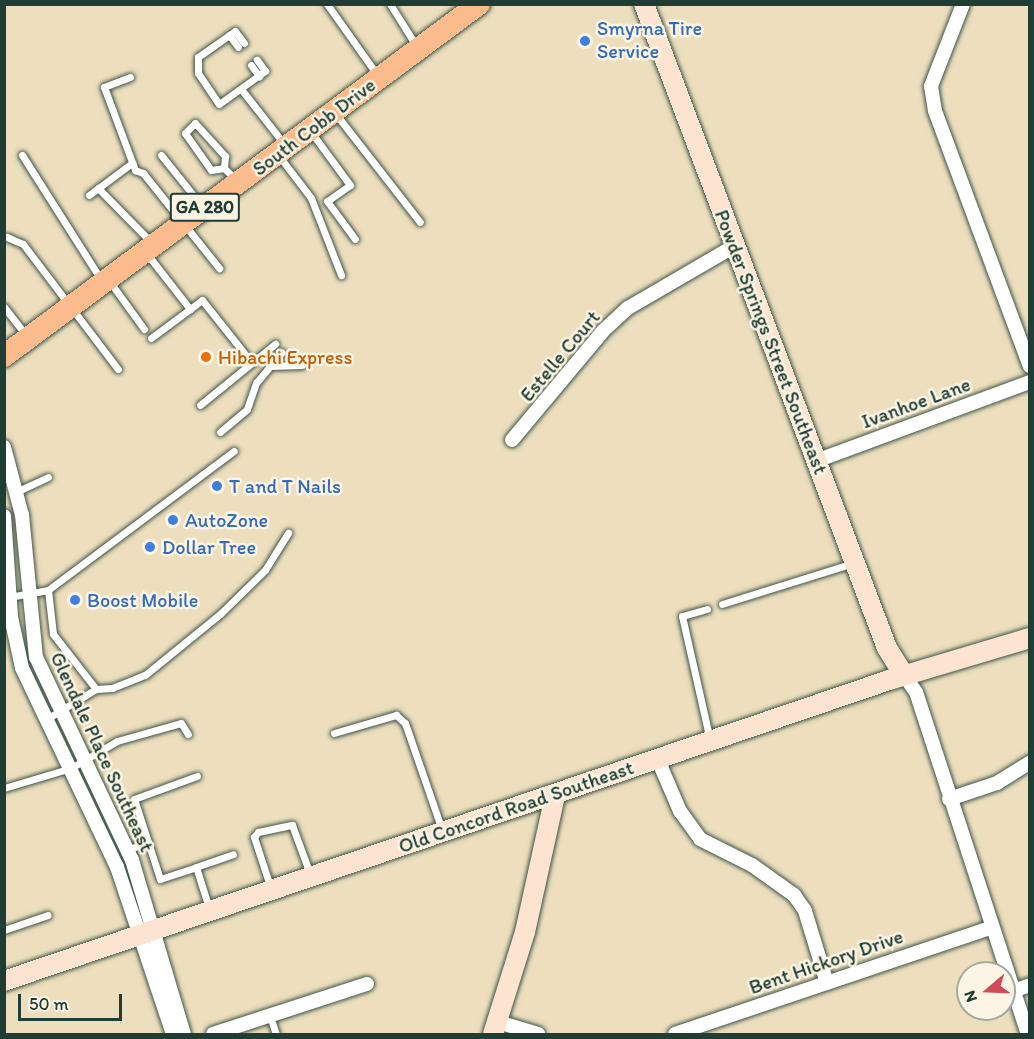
<!DOCTYPE html>
<html>
<head>
<meta charset="utf-8">
<style>
  body { margin:0 }
  #map { position:relative; width:1034px; height:1039px; overflow:hidden; background:#eddfbd; font-family:Itim,sans-serif }
  div>[style] { position:absolute }
  .roads { filter:drop-shadow(0 0 2px #3e5549) drop-shadow(0 0 2px #3e5549) }
  .lane>* { height:7px; margin:-3.5px; padding:0 3.5px; transform-origin:3.5px; border-radius:3.5px; background:#fff }
  .street>* { height:14px; margin:-7px; padding:0 7px; transform-origin:7px; border-radius:7px; background:#fff }
  .secondary>* { height:20px; margin:-10px; padding:0 10px; transform-origin:10px; border-radius:10px; background:#fde4d1 }
  .primary>* { height:22px; margin:-11px; padding:0 11px; transform-origin:11px; border-radius:11px; background:#fbbb8c }
  .dots>* { width:16px; height:16px; translate:-50% -50%; box-sizing:border-box; border:3px solid #fcf5e5; border-radius:50% }
  span { translate:-50% -50%; white-space:nowrap; text-align:center; line-height:1.15; -webkit-text-stroke:5px #fcf5e5; paint-order:stroke }
  .shield-label span { padding:2px 4px; background:#fcf5e5; border:2px solid; border-radius:4px; -webkit-text-stroke-width:0 }
  .shield-label { font-size:18px; color:#1f3d34; font-weight:700 }
  .shop-label { font-size:20px; color:#366cbe }
  .left { translate:0 -50%; text-align:left }
  .street-label { font-size:20px; color:#1f3d34 }
  .food-label { font-size:20px; color:#c56008 }
  .frame { position:absolute; inset:0; border:6px solid #1f3d34; pointer-events:none }
  .north { position:absolute; left:956px; top:961px; width:60px; height:60px; box-sizing:border-box; background:#fcf5e5; border:2px solid #a4ab9e; border-radius:50%; rotate:251deg; font-size:16px; font-weight:700; line-height:24px; text-align:center; color:#1f3d34 }
  .north::after { content:''; display:block; margin:auto; width:21px; height:27px; background:#d1495b; clip-path:polygon(50% 0,100% 100%,50% 72%,0 100%) }
  .scale { position:absolute; left:18px; top:994px; width:104px; height:27px; box-sizing:border-box; border:3px solid #1f3d34; border-top:0; padding-left:8px; font-size:18px; line-height:21px; white-space:nowrap; color:#1f3d34; -webkit-text-stroke:4px #fcf5e5; paint-order:stroke }
</style>
</head>
<body>
<div id="map">
  <div class="roads">
    <div class="lane">
      <div style="left:327px;top:4px;width:88px;rotate:54.7deg"></div>
      <div style="left:390px;top:4px;width:51px;rotate:57.9deg"></div>
      <div style="left:229px;top:35px;width:15px;rotate:53deg"></div>
      <div style="left:244px;top:43px;width:15px;rotate:-127deg"></div>
      <div style="left:235px;top:31px;width:45px;rotate:144.9deg"></div>
      <div style="left:198px;top:57px;width:16px;rotate:90deg"></div>
      <div style="left:198px;top:73px;width:37px;rotate:56deg"></div>
      <div style="left:219px;top:104px;width:57px;rotate:-35.7deg"></div>
      <div style="left:265px;top:71px;width:14px;rotate:-126deg"></div>
      <div style="left:251px;top:65px;width:14px;rotate:54deg"></div>
      <div style="left:130px;top:77px;width:28px;rotate:159deg"></div>
      <div style="left:104px;top:87px;width:89px;rotate:69.5deg"></div>
      <div style="left:135px;top:170px;width:9px;rotate:21deg"></div>
      <div style="left:143px;top:173px;width:122px;rotate:51.3deg"></div>
      <div style="left:241px;top:89px;width:71px;rotate:51.8deg"></div>
      <div style="left:335px;top:113px;width:138px;rotate:52.1deg"></div>
      <div style="left:311px;top:132px;width:66px;rotate:53.7deg"></div>
      <div style="left:350px;top:185px;width:28px;rotate:145deg"></div>
      <div style="left:327px;top:201px;width:47px;rotate:53.6deg"></div>
      <div style="left:22px;top:155px;width:149px;rotate:57.6deg"></div>
      <div style="left:161px;top:155px;width:65px;rotate:51.2deg"></div>
      <div style="left:279px;top:156px;width:53px;rotate:52.7deg"></div>
      <div style="left:311px;top:198px;width:83px;rotate:68.7deg"></div>
      <div style="left:224px;top:168px;width:13px;rotate:171deg"></div>
      <div style="left:211px;top:170px;width:45px;rotate:-125.1deg"></div>
      <div style="left:185px;top:133px;width:14px;rotate:-45deg"></div>
      <div style="left:195px;top:123px;width:45px;rotate:47.7deg"></div>
      <div style="left:225px;top:156px;width:12px;rotate:95deg"></div>
      <div style="left:224px;top:168px;width:16px;rotate:45deg"></div>
      <div style="left:98px;top:188px;width:76px;rotate:45.5deg"></div>
      <div style="left:89px;top:195px;width:54px;rotate:-36.7deg"></div>
      <div style="left:7px;top:237px;width:17px;rotate:24deg"></div>
      <div style="left:23px;top:244px;width:157px;rotate:52.8deg"></div>
      <div style="left:147px;top:254px;width:70px;rotate:52deg"></div>
      <div style="left:190px;top:309px;width:15px;rotate:-37deg"></div>
      <div style="left:202px;top:300px;width:80px;rotate:51.6deg"></div>
      <div style="left:110px;top:282px;width:58px;rotate:54.1deg"></div>
      <div style="left:4px;top:307px;width:37px;rotate:52deg"></div>
      <div style="left:151px;top:338px;width:49px;rotate:-36.6deg"></div>
      <div style="left:270px;top:366px;width:32px;rotate:-2deg"></div>
      <div style="left:200px;top:405px;width:97px;rotate:-39.1deg"></div>
      <div style="left:220px;top:432px;width:35px;rotate:-40deg"></div>
      <div style="left:247px;top:409px;width:28px;rotate:-71deg"></div>
      <div style="left:256px;top:383px;width:40px;rotate:-50deg"></div>
      <div style="left:18px;top:491px;width:33px;rotate:-25deg"></div>
      <div style="left:48px;top:590px;width:44px;rotate:83.5deg"></div>
      <div style="left:53px;top:634px;width:70px;rotate:52deg"></div>
      <div style="left:96px;top:689px;width:16px;rotate:-4deg"></div>
      <div style="left:112px;top:688px;width:35px;rotate:-22deg"></div>
      <div style="left:145px;top:675px;width:97px;rotate:-39.1deg"></div>
      <div style="left:220px;top:614px;width:63px;rotate:-44.4deg"></div>
      <div style="left:265px;top:570px;width:44px;rotate:-58.1deg"></div>
      <div style="left:9px;top:597px;width:40px;rotate:-10deg"></div>
      <div style="left:48px;top:590px;width:232px;rotate:-36.8deg"></div>
      <div style="left:722px;top:604px;width:138px;rotate:-17.3deg"></div>
      <div style="left:707px;top:609px;width:26px;rotate:164deg"></div>
      <div style="left:682px;top:616px;width:127px;rotate:77.3deg"></div>
      <div style="left:45px;top:720px;width:60px;rotate:-31.3deg"></div>
      <div style="left:334px;top:733px;width:65px;rotate:-16.2deg"></div>
      <div style="left:396px;top:715px;width:12px;rotate:42deg"></div>
      <div style="left:405px;top:723px;width:113px;rotate:70.9deg"></div>
      <div style="left:4px;top:788px;width:70px;rotate:-16.6deg"></div>
      <div style="left:71px;top:768px;width:53px;rotate:-30.4deg"></div>
      <div style="left:117px;top:741px;width:66px;rotate:-15.7deg"></div>
      <div style="left:181px;top:723px;width:13px;rotate:58deg"></div>
      <div style="left:148px;top:842px;width:45px;rotate:-108deg"></div>
      <div style="left:134px;top:799px;width:67px;rotate:-20.1deg"></div>
      <div style="left:127px;top:850px;width:22px;rotate:-21deg"></div>
      <div style="left:148px;top:842px;width:39px;rotate:72deg"></div>
      <div style="left:160px;top:879px;width:38px;rotate:-18deg"></div>
      <div style="left:196px;top:867px;width:43px;rotate:72.4deg"></div>
      <div style="left:196px;top:867px;width:39px;rotate:-19deg"></div>
      <div style="left:271px;top:889px;width:55px;rotate:-108.1deg"></div>
      <div style="left:254px;top:837px;width:6px;rotate:-51deg"></div>
      <div style="left:258px;top:832px;width:35px;rotate:-12deg"></div>
      <div style="left:292px;top:825px;width:52px;rotate:69.8deg"></div>
      <div style="left:4px;top:930px;width:46px;rotate:-18.8deg"></div>
      <div style="left:270px;top:1016px;width:19px;rotate:72deg"></div>
    </div>
    <div class="street">
      <div style="left:963px;top:4px;width:88px;rotate:111.3deg"></div>
      <div style="left:931px;top:86px;width:25px;rotate:81deg"></div>
      <div style="left:935px;top:111px;width:272px;rotate:69.6deg"></div>
      <div style="left:512px;top:440px;width:142px;rotate:-50.1deg"></div>
      <div style="left:603px;top:331px;width:34px;rotate:-43deg"></div>
      <div style="left:628px;top:308px;width:113px;rotate:-30.2deg"></div>
      <div style="left:726px;top:251px;width:10px"></div>
      <div style="left:4px;top:447px;width:70px;rotate:75.2deg"></div>
      <div style="left:22px;top:515px;width:143px;rotate:84.4deg"></div>
      <div style="left:36px;top:657px;width:225px;rotate:64.7deg"></div>
      <div style="left:132px;top:860px;width:182px;rotate:73.4deg"></div>
      <div style="left:816px;top:461px;width:228px;rotate:-20.3deg"></div>
      <div style="left:4px;top:516px;width:101px;rotate:86deg"></div>
      <div style="left:11px;top:617px;width:52px;rotate:77.8deg"></div>
      <div style="left:22px;top:668px;width:221px;rotate:64.5deg"></div>
      <div style="left:117px;top:867px;width:176px;rotate:71.5deg"></div>
      <div style="left:904px;top:675px;width:21px;rotate:55deg"></div>
      <div style="left:916px;top:692px;width:360px;rotate:71.9deg"></div>
      <div style="left:658px;top:760px;width:56px;rotate:66.7deg"></div>
      <div style="left:680px;top:811px;width:34px;rotate:54deg"></div>
      <div style="left:700px;top:839px;width:58px;rotate:26.6deg"></div>
      <div style="left:752px;top:865px;width:52px;rotate:35.5deg"></div>
      <div style="left:794px;top:895px;width:19px;rotate:55deg"></div>
      <div style="left:805px;top:911px;width:75px;rotate:73deg"></div>
      <div style="left:949px;top:799px;width:51px;rotate:-18.4deg"></div>
      <div style="left:997px;top:783px;width:39px;rotate:-32deg"></div>
      <div style="left:1013px;top:991px;width:18px;rotate:-19deg"></div>
      <div style="left:498px;top:1022px;width:42px;rotate:16.7deg"></div>
      <div style="left:213px;top:1034px;width:162px;rotate:-18deg"></div>
      <div style="left:675px;top:1034px;width:332px;rotate:-18.6deg"></div>
    </div>
    <div class="secondary">
      <div style="left:644px;top:4px;width:688px;rotate:69.33deg"></div>
      <div style="left:887px;top:648px;width:32px;rotate:58deg"></div>
      <div style="left:4px;top:981px;width:935px;rotate:-18.78deg"></div>
      <div style="left:889px;top:680px;width:147px;rotate:-16.6deg"></div>
      <div style="left:493px;top:1034px;width:107px;rotate:-72.6deg"></div>
      <div style="left:525px;top:932px;width:140px;rotate:-77.6deg"></div>
    </div>
    <div class="primary">
      <div style="left:4px;top:356px;width:591px;rotate:-36.54deg"></div>
    </div>
  </div>
  <div class="dots">
    <div style="left:585px;top:41px;background:#3f7fe0"></div>
    <div style="left:206px;top:357px;background:#e8710a"></div>
    <div style="left:217px;top:486px;background:#3f7fe0"></div>
    <div style="left:173px;top:520px;background:#3f7fe0"></div>
    <div style="left:150px;top:547px;background:#3f7fe0"></div>
    <div style="left:75px;top:600px;background:#3f7fe0"></div>
  </div>
  <div class="shield-label">
    <span style="left:205px;top:207px">GA 280</span>
  </div>
  <div class="shop-label">
    <span class="left" style="left:597px;top:40px">Smyrna Tire<br>Service</span>
    <span class="left" style="left:229px;top:486px">T and T Nails</span>
    <span class="left" style="left:185px;top:520px">AutoZone</span>
    <span class="left" style="left:162px;top:547px">Dollar Tree</span>
    <span class="left" style="left:87px;top:600px">Boost Mobile</span>
  </div>
  <div class="street-label">
    <span style="left:314px;top:127px;rotate:-37deg">South Cobb Drive</span>
    <span style="left:771px;top:342px;rotate:69deg">Powder Springs Street Southeast</span>
    <span style="left:560px;top:356px;rotate:-50deg">Estelle Court</span>
    <span style="left:916px;top:403px;rotate:-20deg">Ivanhoe Lane</span>
    <span style="left:102px;top:752px;rotate:65deg">Glendale Place Southeast</span>
    <span style="left:516px;top:807px;rotate:-19deg">Old Concord Road Southeast</span>
    <span style="left:826px;top:962px;rotate:-19deg">Bent Hickory Drive</span>
  </div>
  <div class="food-label">
    <span class="left" style="left:218px;top:357px">Hibachi Express</span>
  </div>
  <div class="frame"></div>
  <div class="north">N</div>
  <div class="scale">50 m</div>
</div>
</body>
</html>
